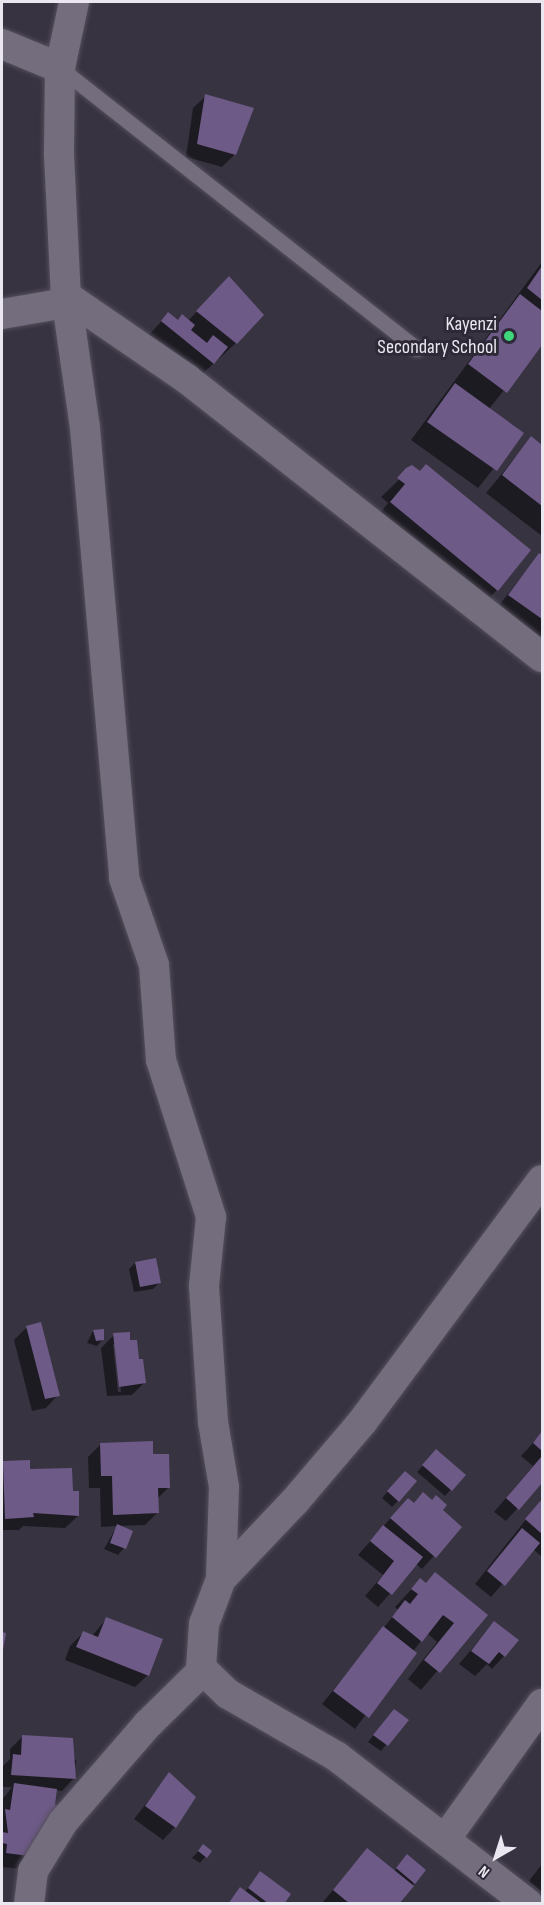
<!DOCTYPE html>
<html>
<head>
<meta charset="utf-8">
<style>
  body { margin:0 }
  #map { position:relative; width:544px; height:1905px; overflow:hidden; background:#383341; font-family:"Sofia Sans Condensed",sans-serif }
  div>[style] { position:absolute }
  .shadow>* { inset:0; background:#0007 }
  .building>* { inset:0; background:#6d5a87 }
  .roads { filter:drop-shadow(0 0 2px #544f5c) drop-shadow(0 0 2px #544f5c) }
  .service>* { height:15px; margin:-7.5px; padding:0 7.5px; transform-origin:7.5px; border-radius:7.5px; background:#736d7e }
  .minor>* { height:30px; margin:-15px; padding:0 15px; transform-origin:15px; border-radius:15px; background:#736d7e }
  .dots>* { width:16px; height:16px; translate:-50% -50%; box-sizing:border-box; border:3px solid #2e2937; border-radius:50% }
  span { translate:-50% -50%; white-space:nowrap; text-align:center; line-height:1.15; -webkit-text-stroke:6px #2e2937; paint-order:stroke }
  .poi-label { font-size:20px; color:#eae7f0 }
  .right { translate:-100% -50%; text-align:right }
  .frame { position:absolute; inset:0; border:3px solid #eae7f0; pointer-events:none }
  .north { position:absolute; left:466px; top:1827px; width:60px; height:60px; -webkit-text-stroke:4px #2e2937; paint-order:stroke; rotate:219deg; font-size:16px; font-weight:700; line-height:24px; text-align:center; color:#eae7f0 }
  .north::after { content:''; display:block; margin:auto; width:21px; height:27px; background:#eae7f0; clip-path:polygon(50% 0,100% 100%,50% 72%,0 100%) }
</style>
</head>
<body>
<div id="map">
  <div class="shadow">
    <div style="clip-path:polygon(206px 96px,252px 109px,234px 155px,222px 167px,186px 157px,193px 108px)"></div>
    <div style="clip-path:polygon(542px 262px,542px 342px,489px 409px,522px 433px,478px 488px,411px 440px)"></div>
    <div style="clip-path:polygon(216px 291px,236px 343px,200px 376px,149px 335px,168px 314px,177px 321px,188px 321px)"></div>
    <div style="clip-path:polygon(531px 438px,542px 447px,542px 536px,486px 493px)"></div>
    <div style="clip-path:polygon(412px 467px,497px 590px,480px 607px,374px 521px,388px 503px,381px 497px)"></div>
    <div style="clip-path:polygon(539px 555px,542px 557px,542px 641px,497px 608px)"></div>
    <div style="clip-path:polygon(135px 1263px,159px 1283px,153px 1289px,134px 1292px,129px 1269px)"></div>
    <div style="clip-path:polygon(27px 1327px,58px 1395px,46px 1408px,32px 1411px,14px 1340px)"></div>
    <div style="clip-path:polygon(93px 1331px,102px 1331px,103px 1339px,97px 1346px,87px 1343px)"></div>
    <div style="clip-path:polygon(evenodd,114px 1335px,129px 1342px,138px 1361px,144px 1383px,132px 1395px,107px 1396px,101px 1348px,114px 1335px,113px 1344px,116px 1344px,121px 1392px,118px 1392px,113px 1344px)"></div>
    <div style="clip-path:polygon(542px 1433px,542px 1481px,506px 1521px,494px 1512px,533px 1466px,521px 1456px)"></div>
    <div style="clip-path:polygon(101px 1444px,152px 1456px,168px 1488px,157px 1499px,157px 1513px,145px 1525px,118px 1526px,124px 1548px,118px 1555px,104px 1549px,117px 1526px,101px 1527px,100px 1488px,89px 1488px,88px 1457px)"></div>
    <div style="clip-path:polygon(430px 1458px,463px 1475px,445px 1496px,417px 1472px)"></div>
    <div style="clip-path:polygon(4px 1462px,72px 1493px,78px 1516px,65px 1528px,23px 1526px,19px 1530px,2px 1530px)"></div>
    <div style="clip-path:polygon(399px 1479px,398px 1501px,392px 1507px,382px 1498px)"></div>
    <div style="clip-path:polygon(542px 1499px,542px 1557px,533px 1549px,491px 1597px,475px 1584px)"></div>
    <div style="clip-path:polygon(413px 1504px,441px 1510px,460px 1527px,422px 1569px,416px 1564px,378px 1607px,365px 1596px,383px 1575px,358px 1555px,396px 1512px)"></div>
    <div style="clip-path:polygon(420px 1580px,485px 1615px,421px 1690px,408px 1679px,437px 1642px,427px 1633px,355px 1729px,322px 1704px,398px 1610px,395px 1607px)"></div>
    <div style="clip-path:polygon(106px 1619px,148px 1675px,135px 1687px,65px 1660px,70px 1646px,83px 1633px,92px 1636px)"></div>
    <div style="clip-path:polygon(494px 1623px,504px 1656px,492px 1669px,487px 1664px,475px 1676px,459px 1664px)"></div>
    <div style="clip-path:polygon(388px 1717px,406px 1720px,381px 1751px,368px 1742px)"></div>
    <div style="clip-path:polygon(23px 1736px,76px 1760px,74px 1778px,62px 1791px,55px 1790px,30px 1870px,2px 1867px,2px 1800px,12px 1787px,2px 1787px,2px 1767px,10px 1759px,10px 1749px)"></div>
    <div style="clip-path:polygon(169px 1774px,175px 1827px,163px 1840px,134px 1819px)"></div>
    <div style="clip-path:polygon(203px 1846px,210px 1851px,200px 1863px,192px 1858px)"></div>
    <div style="clip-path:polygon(367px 1850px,394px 1872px,401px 1862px,414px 1883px,397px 1904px,322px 1903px)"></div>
    <div style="clip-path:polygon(542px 1864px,542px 1889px,541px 1891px,529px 1881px)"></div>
    <div style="clip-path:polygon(254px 1880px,282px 1904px,228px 1904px,240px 1889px,245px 1892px)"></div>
  </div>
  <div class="building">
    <div style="clip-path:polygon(205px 94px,254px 108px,236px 155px,197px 144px)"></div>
    <div style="clip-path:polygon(542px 266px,542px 300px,527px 288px)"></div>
    <div style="clip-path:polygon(229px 276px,264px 315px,237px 344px,196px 311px)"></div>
    <div style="clip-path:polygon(520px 294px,542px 311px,542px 345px,507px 393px,468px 364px)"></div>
    <div style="clip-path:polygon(168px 312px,178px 320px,182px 314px,195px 325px,191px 330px,207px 343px,213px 335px,228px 347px,214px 364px,161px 321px)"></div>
    <div style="clip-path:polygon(455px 383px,524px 433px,497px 471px,427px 422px)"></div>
    <div style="clip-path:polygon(531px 436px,542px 445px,542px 506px,502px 475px)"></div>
    <div style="clip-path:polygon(426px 464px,531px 550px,498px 591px,390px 502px,405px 484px,397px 478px,406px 468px,412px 465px,420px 471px)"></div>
    <div style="clip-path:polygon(539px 553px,542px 555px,542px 619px,508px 595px)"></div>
    <div style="clip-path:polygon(156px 1258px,161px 1283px,140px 1287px,135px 1262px)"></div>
    <div style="clip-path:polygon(41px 1322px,60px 1396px,45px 1399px,26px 1326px)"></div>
    <div style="clip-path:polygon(104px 1329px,104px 1340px,96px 1341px,93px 1330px)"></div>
    <div style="clip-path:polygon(130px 1332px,130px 1340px,137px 1340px,139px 1359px,143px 1359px,146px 1383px,119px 1387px,113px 1333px)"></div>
    <div style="clip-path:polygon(542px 1431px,542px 1451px,533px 1443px)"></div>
    <div style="clip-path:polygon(153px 1441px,153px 1454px,169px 1454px,170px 1488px,158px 1488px,159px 1513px,113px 1515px,112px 1476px,101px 1476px,100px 1443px)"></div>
    <div style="clip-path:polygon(436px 1449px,466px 1475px,452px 1491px,422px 1465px)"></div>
    <div style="clip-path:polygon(542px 1456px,542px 1483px,519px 1510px,506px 1498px)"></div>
    <div style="clip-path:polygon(30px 1460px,30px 1469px,72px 1468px,73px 1491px,79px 1491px,79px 1516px,33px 1513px,34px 1517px,5px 1519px,3px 1461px)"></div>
    <div style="clip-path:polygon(405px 1471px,417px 1481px,399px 1502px,387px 1491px)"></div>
    <div style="clip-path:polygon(423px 1492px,432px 1500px,436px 1495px,447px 1505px,443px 1510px,462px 1527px,436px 1558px,390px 1518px,408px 1498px,414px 1503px)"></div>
    <div style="clip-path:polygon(542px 1499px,542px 1534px,525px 1519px)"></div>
    <div style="clip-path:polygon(117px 1524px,133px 1531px,126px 1549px,110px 1543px)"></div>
    <div style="clip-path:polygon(383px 1525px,423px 1557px,392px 1595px,377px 1583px,394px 1561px,370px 1541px)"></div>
    <div style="clip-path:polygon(522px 1528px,540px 1543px,505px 1586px,487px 1571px)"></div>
    <div style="clip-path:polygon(435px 1572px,488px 1615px,440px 1673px,424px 1660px,454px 1623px,443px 1615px,422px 1642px,392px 1617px,405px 1600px,410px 1604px,418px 1594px,411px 1589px,420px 1578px,426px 1583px)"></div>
    <div style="clip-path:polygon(106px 1617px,163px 1639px,149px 1676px,76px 1647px,83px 1631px,98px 1637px)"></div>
    <div style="clip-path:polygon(494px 1621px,519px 1640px,505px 1657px,499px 1652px,489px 1664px,471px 1651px)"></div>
    <div style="clip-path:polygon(383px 1626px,417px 1653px,369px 1718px,333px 1691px)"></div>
    <div style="clip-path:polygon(2px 1632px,6px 1633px,3px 1650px,2px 1649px)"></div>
    <div style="clip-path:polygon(394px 1709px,409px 1720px,388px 1746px,373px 1735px)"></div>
    <div style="clip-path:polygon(22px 1735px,73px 1738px,76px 1779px,11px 1775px,13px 1754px,21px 1755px)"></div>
    <div style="clip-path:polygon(169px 1772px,196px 1797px,176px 1828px,145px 1806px)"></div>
    <div style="clip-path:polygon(14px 1783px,57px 1789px,55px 1805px,65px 1806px,44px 1858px,6px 1853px,7px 1844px,2px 1843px,2px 1832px,8px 1833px,5px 1809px,10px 1810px)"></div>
    <div style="clip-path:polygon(203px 1844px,212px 1851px,207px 1858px,198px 1851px)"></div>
    <div style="clip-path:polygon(367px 1848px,414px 1886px,399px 1904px,350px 1904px,333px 1890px)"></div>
    <div style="clip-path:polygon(407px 1854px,426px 1870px,415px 1884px,396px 1868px)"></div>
    <div style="clip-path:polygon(260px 1871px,291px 1894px,284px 1904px,269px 1904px,248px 1888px)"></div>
    <div style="clip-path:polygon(240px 1887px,263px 1904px,228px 1904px)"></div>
  </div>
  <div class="roads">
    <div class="service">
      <div style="left:60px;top:68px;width:454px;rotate:38.2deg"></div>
    </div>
    <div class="minor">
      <div style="left:74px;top:2px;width:67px;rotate:102deg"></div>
      <div style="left:60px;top:68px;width:87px;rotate:90.7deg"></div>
      <div style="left:59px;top:155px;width:141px;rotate:87.2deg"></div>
      <div style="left:66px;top:296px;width:133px;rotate:81.8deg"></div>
      <div style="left:85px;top:428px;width:452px;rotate:85deg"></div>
      <div style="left:124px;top:878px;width:92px;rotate:71deg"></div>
      <div style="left:154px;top:965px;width:95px;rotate:85.8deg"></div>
      <div style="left:161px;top:1060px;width:165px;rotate:72.3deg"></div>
      <div style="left:211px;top:1217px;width:69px;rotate:95.8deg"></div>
      <div style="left:204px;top:1286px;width:136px;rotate:86.2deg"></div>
      <div style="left:213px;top:1422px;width:66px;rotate:80.4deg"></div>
      <div style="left:224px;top:1487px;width:92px;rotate:91.9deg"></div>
      <div style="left:221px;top:1579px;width:48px;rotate:110.7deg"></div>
      <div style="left:204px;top:1624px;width:44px;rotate:93.9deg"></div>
      <div style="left:201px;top:1668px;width:37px;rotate:44deg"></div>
      <div style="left:228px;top:1694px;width:125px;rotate:29.9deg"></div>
      <div style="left:336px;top:1756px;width:242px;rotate:37.6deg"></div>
      <div style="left:2px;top:44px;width:63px;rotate:22.5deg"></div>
      <div style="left:2px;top:314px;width:64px;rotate:-9.9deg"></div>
      <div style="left:65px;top:303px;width:7px;rotate:-82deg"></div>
      <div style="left:66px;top:296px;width:147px;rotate:34.4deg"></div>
      <div style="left:187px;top:379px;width:451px;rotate:38.1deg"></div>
      <div style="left:221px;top:1579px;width:108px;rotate:-46.5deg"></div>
      <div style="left:295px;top:1501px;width:105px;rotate:-49.6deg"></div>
      <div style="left:363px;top:1421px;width:300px;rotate:-53.4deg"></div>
      <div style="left:446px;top:1838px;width:165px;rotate:-54.4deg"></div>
      <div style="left:29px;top:1904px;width:33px;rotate:-83deg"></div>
      <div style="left:33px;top:1871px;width:57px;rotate:-58.5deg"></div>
      <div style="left:63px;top:1822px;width:130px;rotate:-49.1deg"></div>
      <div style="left:148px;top:1724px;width:76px;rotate:-44.5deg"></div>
    </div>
  </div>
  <div class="dots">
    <div style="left:509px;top:336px;background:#40d77c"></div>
  </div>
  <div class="poi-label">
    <span class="right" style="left:497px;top:336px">Kayenzi<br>Secondary School</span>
  </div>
  <div class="frame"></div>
  <div class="north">N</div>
</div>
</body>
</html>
